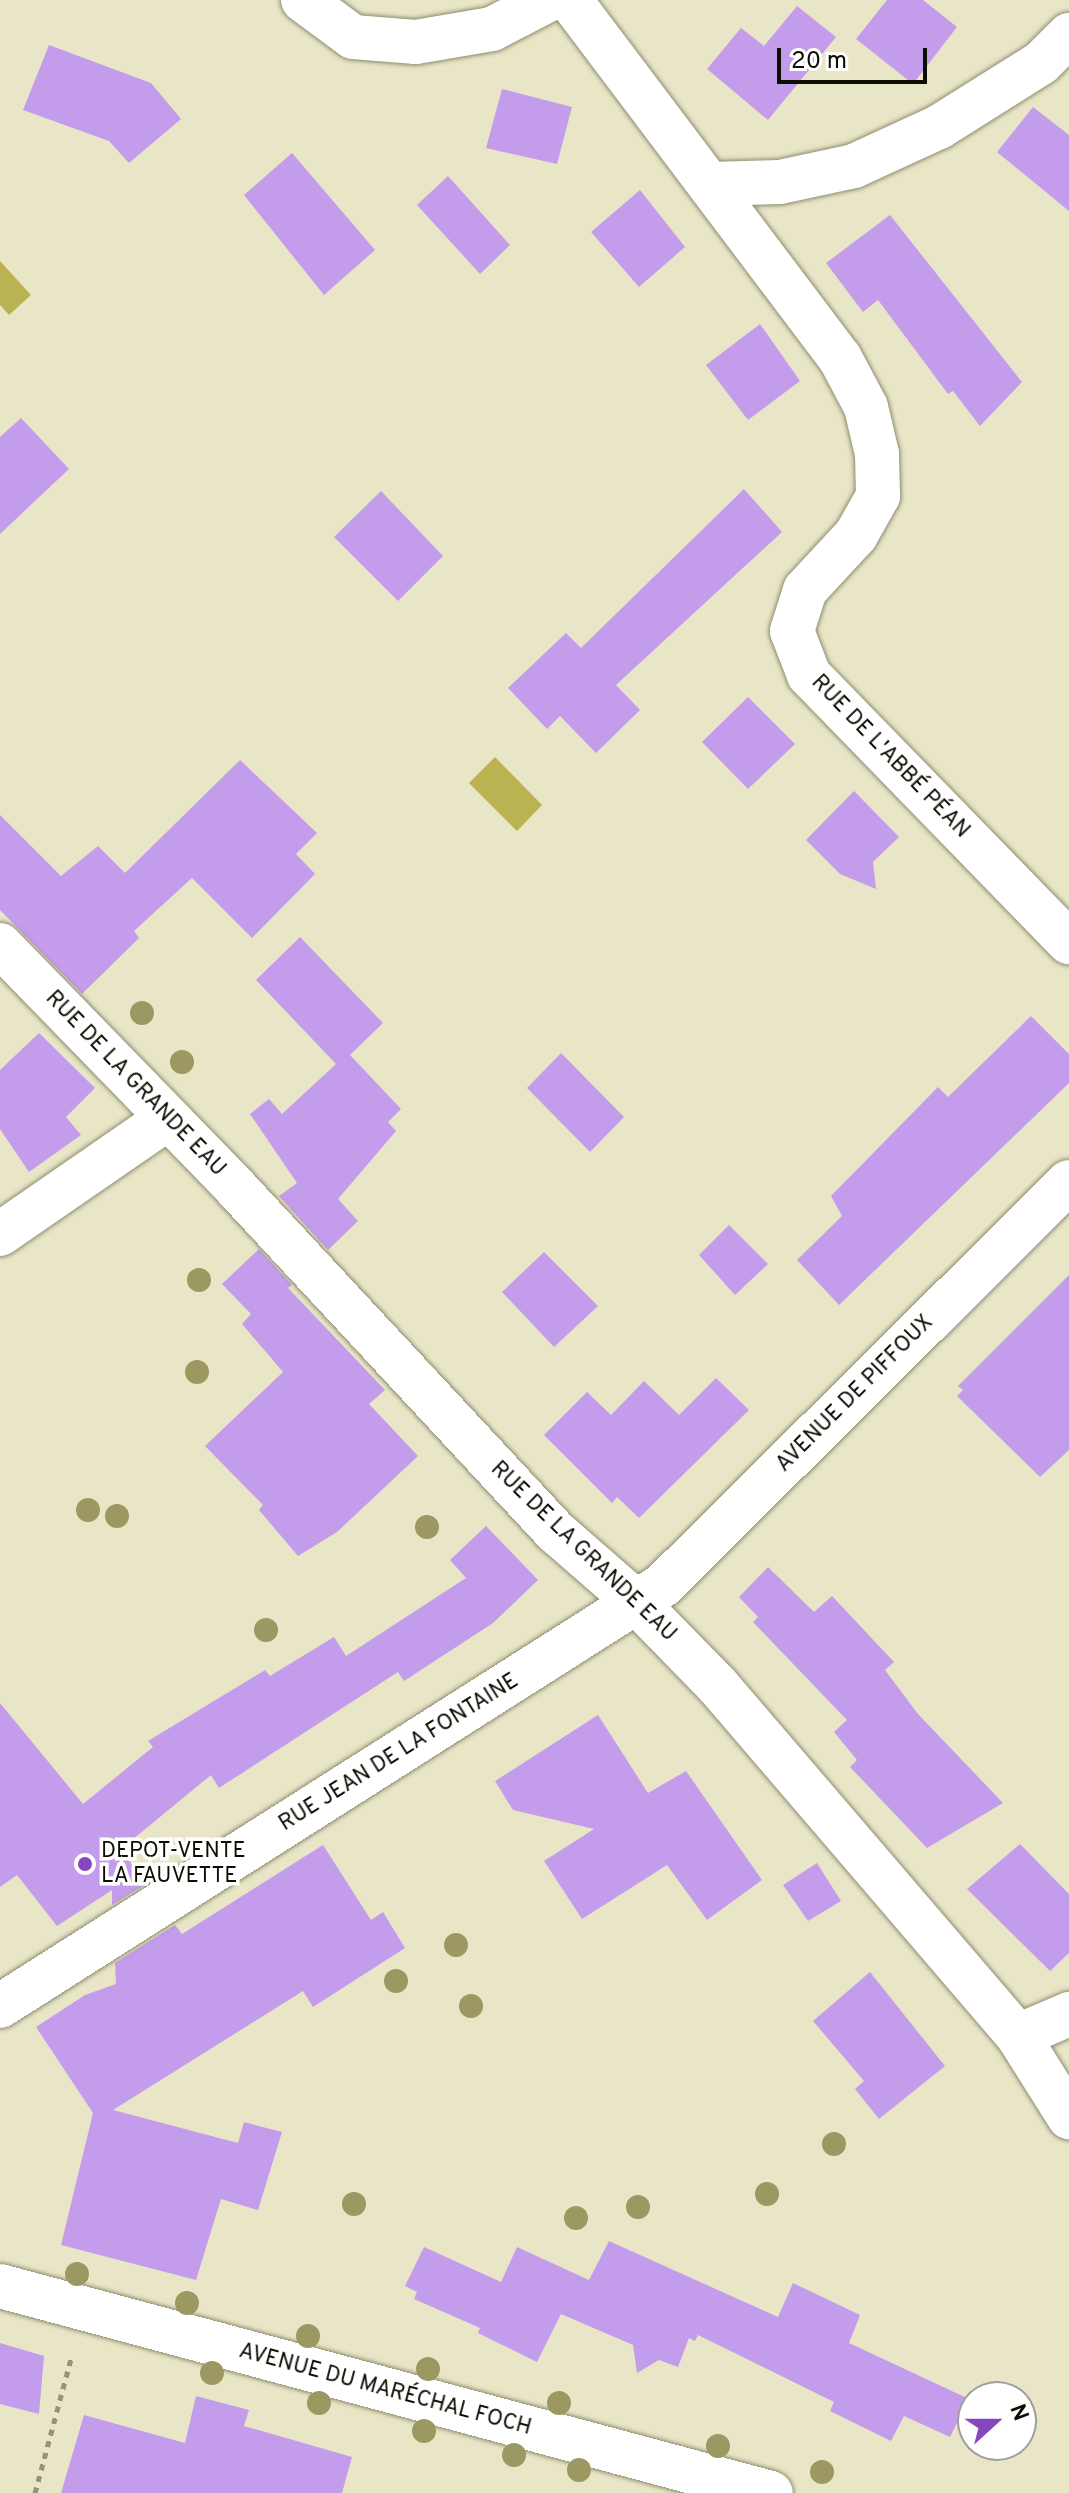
<!DOCTYPE html>
<html>
<head>
<meta charset="utf-8">
<style>
  body { margin:0 }
  #map { position:relative; width:1069px; height:2493px; overflow:hidden; background:#e8e6c7; font-family:Overpass,sans-serif }
  div>[style] { position:absolute }
  .water>* { inset:0; background:#bbb251 }
  .building>* { inset:0; background:#c49cec }
  .path>* { height:5px; margin-top:-2.5px; transform-origin:0; background:repeating-linear-gradient(90deg,#95937d 0 6px,transparent 0 12px) }
  .roads { filter:drop-shadow(0 0 2px #8f8d70) drop-shadow(0 0 2px #8f8d70) }
  .minor>* { height:44px; margin:-22px; padding:0 22px; transform-origin:22px; border-radius:22px; background:#fff }
  .tertiary>* { height:44px; margin:-22px; padding:0 22px; transform-origin:22px; border-radius:22px; background:#fff }
  .trees>* { width:24px; height:24px; margin:-12px; border-radius:50%; background:#9c9861 }
  .dots>* { width:22px; height:22px; translate:-50% -50%; box-sizing:border-box; border:4px solid #fff; border-radius:50% }
  span { translate:-50% -50%; white-space:nowrap; text-align:center; line-height:1.15; -webkit-text-stroke:7px #fff; paint-order:stroke }
  .street-label { font-size:22px; color:#0d0d04 }
  .poi-label { font-size:22px; color:#0d0d04 }
  .left { translate:0 -50%; text-align:left }
  .north { position:absolute; left:957px; top:2381px; width:80px; height:80px; box-sizing:border-box; background:#fff; border:2px solid #9e9e9b; border-radius:50%; rotate:69deg; font-size:22px; font-weight:700; line-height:32px; text-align:center; color:#0d0d04 }
  .north::after { content:''; display:block; margin:auto; width:28px; height:36px; background:#8747bc; clip-path:polygon(50% 0,100% 100%,50% 72%,0 100%) }
  .scale { position:absolute; left:777px; top:48px; width:150px; height:36px; box-sizing:border-box; border:4px solid #0d0d04; border-top:0; padding-left:10px; font-size:24px; line-height:28px; white-space:nowrap; color:#0d0d04; -webkit-text-stroke:6px #fff; paint-order:stroke }
</style>
</head>
<body>
<div id="map">
  <div class="water">
    <div style="clip-path:polygon(0 261px,31px 295px,9px 315px,0 305px)"></div>
    <div style="clip-path:polygon(495px 757px,542px 805px,517px 831px,469px 783px)"></div>
  </div>
  <div class="building">
    <div style="clip-path:polygon(887px 0,923px 0,957px 27px,913px 84px,856px 39px)"></div>
    <div style="clip-path:polygon(797px 6px,836px 37px,768px 120px,707px 69px,741px 28px,764px 46px)"></div>
    <div style="clip-path:polygon(49px 45px,151px 83px,181px 119px,129px 163px,109px 141px,23px 110px)"></div>
    <div style="clip-path:polygon(502px 89px,572px 107px,557px 164px,486px 148px)"></div>
    <div style="clip-path:polygon(1033px 107px,1069px 135px,1069px 211px,997px 152px)"></div>
    <div style="clip-path:polygon(292px 153px,375px 250px,324px 295px,244px 195px)"></div>
    <div style="clip-path:polygon(448px 176px,510px 245px,480px 274px,417px 205px)"></div>
    <div style="clip-path:polygon(640px 190px,685px 247px,639px 287px,591px 232px)"></div>
    <div style="clip-path:polygon(890px 215px,1022px 382px,980px 426px,953px 391px,948px 394px,878px 300px,863px 312px,826px 263px)"></div>
    <div style="clip-path:polygon(760px 324px,800px 381px,748px 420px,706px 365px)"></div>
    <div style="clip-path:polygon(21px 418px,69px 469px,0 534px,0 437px)"></div>
    <div style="clip-path:polygon(744px 489px,782px 532px,616px 685px,640px 710px,596px 753px,560px 716px,547px 729px,508px 688px,566px 633px,581px 648px)"></div>
    <div style="clip-path:polygon(381px 491px,443px 556px,398px 601px,334px 537px)"></div>
    <div style="clip-path:polygon(748px 697px,795px 744px,748px 789px,702px 742px)"></div>
    <div style="clip-path:polygon(240px 760px,317px 833px,296px 854px,315px 874px,252px 938px,192px 878px,134px 931px,139px 938px,82px 994px,0 910px,0 815px,61px 876px,98px 846px,125px 873px)"></div>
    <div style="clip-path:polygon(854px 791px,899px 837px,873px 862px,876px 889px,840px 874px,806px 840px)"></div>
    <div style="clip-path:polygon(300px 937px,383px 1023px,350px 1055px,401px 1109px,388px 1122px,396px 1131px,338px 1199px,358px 1221px,328px 1250px,279px 1196px,297px 1183px,250px 1114px,269px 1099px,282px 1114px,336px 1064px,256px 980px)"></div>
    <div style="clip-path:polygon(1031px 1016px,1069px 1054px,1069px 1083px,839px 1305px,797px 1260px,842px 1216px,831px 1196px,938px 1087px,948px 1097px)"></div>
    <div style="clip-path:polygon(39px 1033px,95px 1088px,66px 1117px,81px 1135px,29px 1172px,0 1129px,0 1070px)"></div>
    <div style="clip-path:polygon(561px 1053px,624px 1117px,590px 1152px,527px 1088px)"></div>
    <div style="clip-path:polygon(729px 1225px,768px 1264px,735px 1295px,699px 1255px)"></div>
    <div style="clip-path:polygon(259px 1249px,292px 1285px,288px 1288px,385px 1390px,369px 1404px,418px 1456px,337px 1532px,298px 1556px,259px 1510px,263px 1505px,205px 1446px,283px 1372px,242px 1324px,251px 1314px,222px 1284px)"></div>
    <div style="clip-path:polygon(544px 1252px,598px 1306px,554px 1347px,502px 1292px)"></div>
    <div style="clip-path:polygon(1069px 1275px,1069px 1450px,1040px 1477px,957px 1396px,963px 1390px,958px 1386px)"></div>
    <div style="clip-path:polygon(716px 1378px,749px 1410px,639px 1518px,617px 1497px,612px 1503px,544px 1435px,587px 1392px,611px 1415px,644px 1381px,679px 1415px)"></div>
    <div style="clip-path:polygon(486px 1526px,538px 1580px,493px 1623px,404px 1681px,398px 1672px,219px 1788px,211px 1775px,121px 1849px,146px 1884px,112px 1905px,112px 1890px,57px 1926px,17px 1875px,0 1887px,0 1703px,83px 1804px,153px 1747px,148px 1741px,265px 1670px,270px 1676px,334px 1637px,346px 1656px,466px 1578px,450px 1560px)"></div>
    <div style="clip-path:polygon(768px 1567px,814px 1612px,832px 1596px,894px 1662px,885px 1670px,918px 1714px,1003px 1803px,927px 1848px,850px 1767px,857px 1760px,834px 1732px,847px 1720px,753px 1622px,758px 1617px,739px 1597px)"></div>
    <div style="clip-path:polygon(598px 1715px,648px 1793px,686px 1771px,762px 1880px,707px 1920px,667px 1865px,582px 1919px,544px 1861px,594px 1829px,513px 1810px,495px 1781px)"></div>
    <div style="clip-path:polygon(1020px 1844px,1069px 1894px,1069px 1953px,1050px 1971px,967px 1889px)"></div>
    <div style="clip-path:polygon(323px 1845px,371px 1920px,383px 1912px,405px 1948px,313px 2007px,303px 1991px,113px 2110px,238px 2143px,244px 2122px,282px 2132px,258px 2210px,221px 2199px,196px 2280px,61px 2245px,93px 2113px,36px 2027px,85px 1995px,116px 1984px,115px 1963px,175px 1925px,182px 1934px)"></div>
    <div style="clip-path:polygon(817px 1863px,841px 1901px,808px 1921px,783px 1885px)"></div>
    <div style="clip-path:polygon(870px 1972px,945px 2066px,879px 2119px,855px 2089px,864px 2081px,813px 2021px)"></div>
    <div style="clip-path:polygon(609px 2241px,778px 2317px,793px 2283px,860px 2315px,849px 2343px,969px 2399px,950px 2437px,904px 2416px,891px 2441px,830px 2411px,834px 2402px,698px 2335px,695px 2341px,689px 2338px,678px 2367px,659px 2360px,637px 2373px,633px 2345px,561px 2314px,537px 2362px,478px 2333px,480px 2328px,414px 2299px,417px 2292px,405px 2286px,424px 2247px,501px 2282px,517px 2247px,589px 2280px)"></div>
    <div style="clip-path:polygon(0 2343px,44px 2356px,39px 2414px,0 2404px)"></div>
    <div style="clip-path:polygon(196px 2396px,249px 2410px,244px 2426px,352px 2457px,342px 2493px,61px 2493px,84px 2415px,185px 2443px)"></div>
  </div>
  <div class="path">
    <div style="left:35px;top:2493px;width:143px;rotate:-75deg"></div>
  </div>
  <div class="roads">
    <div class="minor">
      <div style="left:303px;top:0;width:62px;rotate:36.5deg"></div>
      <div style="left:353px;top:37px;width:63px;rotate:4.5deg"></div>
      <div style="left:416px;top:42px;width:77px;rotate:-9.7deg"></div>
      <div style="left:492px;top:29px;width:63px;rotate:-27.4deg"></div>
      <div style="left:570px;top:0;width:448px;rotate:53deg"></div>
      <div style="left:840px;top:358px;width:55px;rotate:62deg"></div>
      <div style="left:866px;top:407px;width:48px;rotate:76.8deg"></div>
      <div style="left:877px;top:454px;width:42px;rotate:88.6deg"></div>
      <div style="left:878px;top:496px;width:45px;rotate:119.4deg"></div>
      <div style="left:856px;top:535px;width:75px;rotate:132.8deg"></div>
      <div style="left:805px;top:590px;width:43px;rotate:107.6deg"></div>
      <div style="left:792px;top:631px;width:47px;rotate:68.9deg"></div>
      <div style="left:809px;top:675px;width:373px;rotate:45.8deg"></div>
      <div style="left:709px;top:184px;width:71px;rotate:-1.6deg"></div>
      <div style="left:780px;top:182px;width:76px;rotate:-12.2deg"></div>
      <div style="left:854px;top:166px;width:94px;rotate:-24.6deg"></div>
      <div style="left:939px;top:127px;width:120px;rotate:-32.1deg"></div>
      <div style="left:1041px;top:63px;width:40px;rotate:-45deg"></div>
      <div style="left:0;top:945px;width:339px;rotate:45.8deg"></div>
      <div style="left:236px;top:1188px;width:471px;rotate:47.1deg"></div>
      <div style="left:557px;top:1533px;width:105px;rotate:41.1deg"></div>
      <div style="left:636px;top:1602px;width:117px;rotate:45.7deg"></div>
      <div style="left:718px;top:1686px;width:461px;rotate:49.4deg"></div>
      <div style="left:1018px;top:2036px;width:96px;rotate:57.8deg"></div>
      <div style="left:0;top:1234px;width:204px;rotate:-34.6deg"></div>
      <div style="left:0;top:2006px;width:785px;rotate:-32.42deg"></div>
      <div style="left:663px;top:1585px;width:572px;rotate:-44.79deg"></div>
      <div style="left:1018px;top:2036px;width:56px;rotate:-23.3deg"></div>
    </div>
    <div class="tertiary">
      <div style="left:0;top:2286px;width:798px;rotate:15.03deg"></div>
    </div>
  </div>
  <div class="trees">
    <div style="left:142px;top:1013px"></div>
    <div style="left:182px;top:1062px"></div>
    <div style="left:199px;top:1280px"></div>
    <div style="left:197px;top:1372px"></div>
    <div style="left:88px;top:1510px"></div>
    <div style="left:117px;top:1516px"></div>
    <div style="left:427px;top:1527px"></div>
    <div style="left:266px;top:1630px"></div>
    <div style="left:456px;top:1945px"></div>
    <div style="left:396px;top:1981px"></div>
    <div style="left:471px;top:2006px"></div>
    <div style="left:834px;top:2144px"></div>
    <div style="left:767px;top:2194px"></div>
    <div style="left:354px;top:2204px"></div>
    <div style="left:638px;top:2207px"></div>
    <div style="left:576px;top:2218px"></div>
    <div style="left:77px;top:2274px"></div>
    <div style="left:187px;top:2303px"></div>
    <div style="left:308px;top:2336px"></div>
    <div style="left:428px;top:2369px"></div>
    <div style="left:212px;top:2373px"></div>
    <div style="left:319px;top:2403px"></div>
    <div style="left:559px;top:2403px"></div>
    <div style="left:424px;top:2431px"></div>
    <div style="left:718px;top:2446px"></div>
    <div style="left:514px;top:2455px"></div>
    <div style="left:579px;top:2470px"></div>
    <div style="left:822px;top:2472px"></div>
  </div>
  <div class="dots">
    <div style="left:85px;top:1864px;background:#8747bc"></div>
  </div>
  <div class="street-label">
    <span style="left:890px;top:757px;rotate:46deg">RUE DE L'ABBÉ PÉAN</span>
    <span style="left:135px;top:1084px;rotate:46deg">RUE DE LA GRANDE EAU</span>
    <span style="left:855px;top:1394px;rotate:-45deg">AVENUE DE PIFFOUX</span>
    <span style="left:583px;top:1552px;rotate:44deg">RUE DE LA GRANDE EAU</span>
    <span style="left:399px;top:1753px;rotate:-32deg">RUE JEAN DE LA FONTAINE</span>
    <span style="left:385px;top:2390px;rotate:15deg">AVENUE DU MARÉCHAL FOCH</span>
  </div>
  <div class="poi-label">
    <span class="left" style="left:101px;top:1864px">DEPOT-VENTE<br>LA FAUVETTE</span>
  </div>
  <div class="north">N</div>
  <div class="scale">20 m</div>
</div>
</body>
</html>
